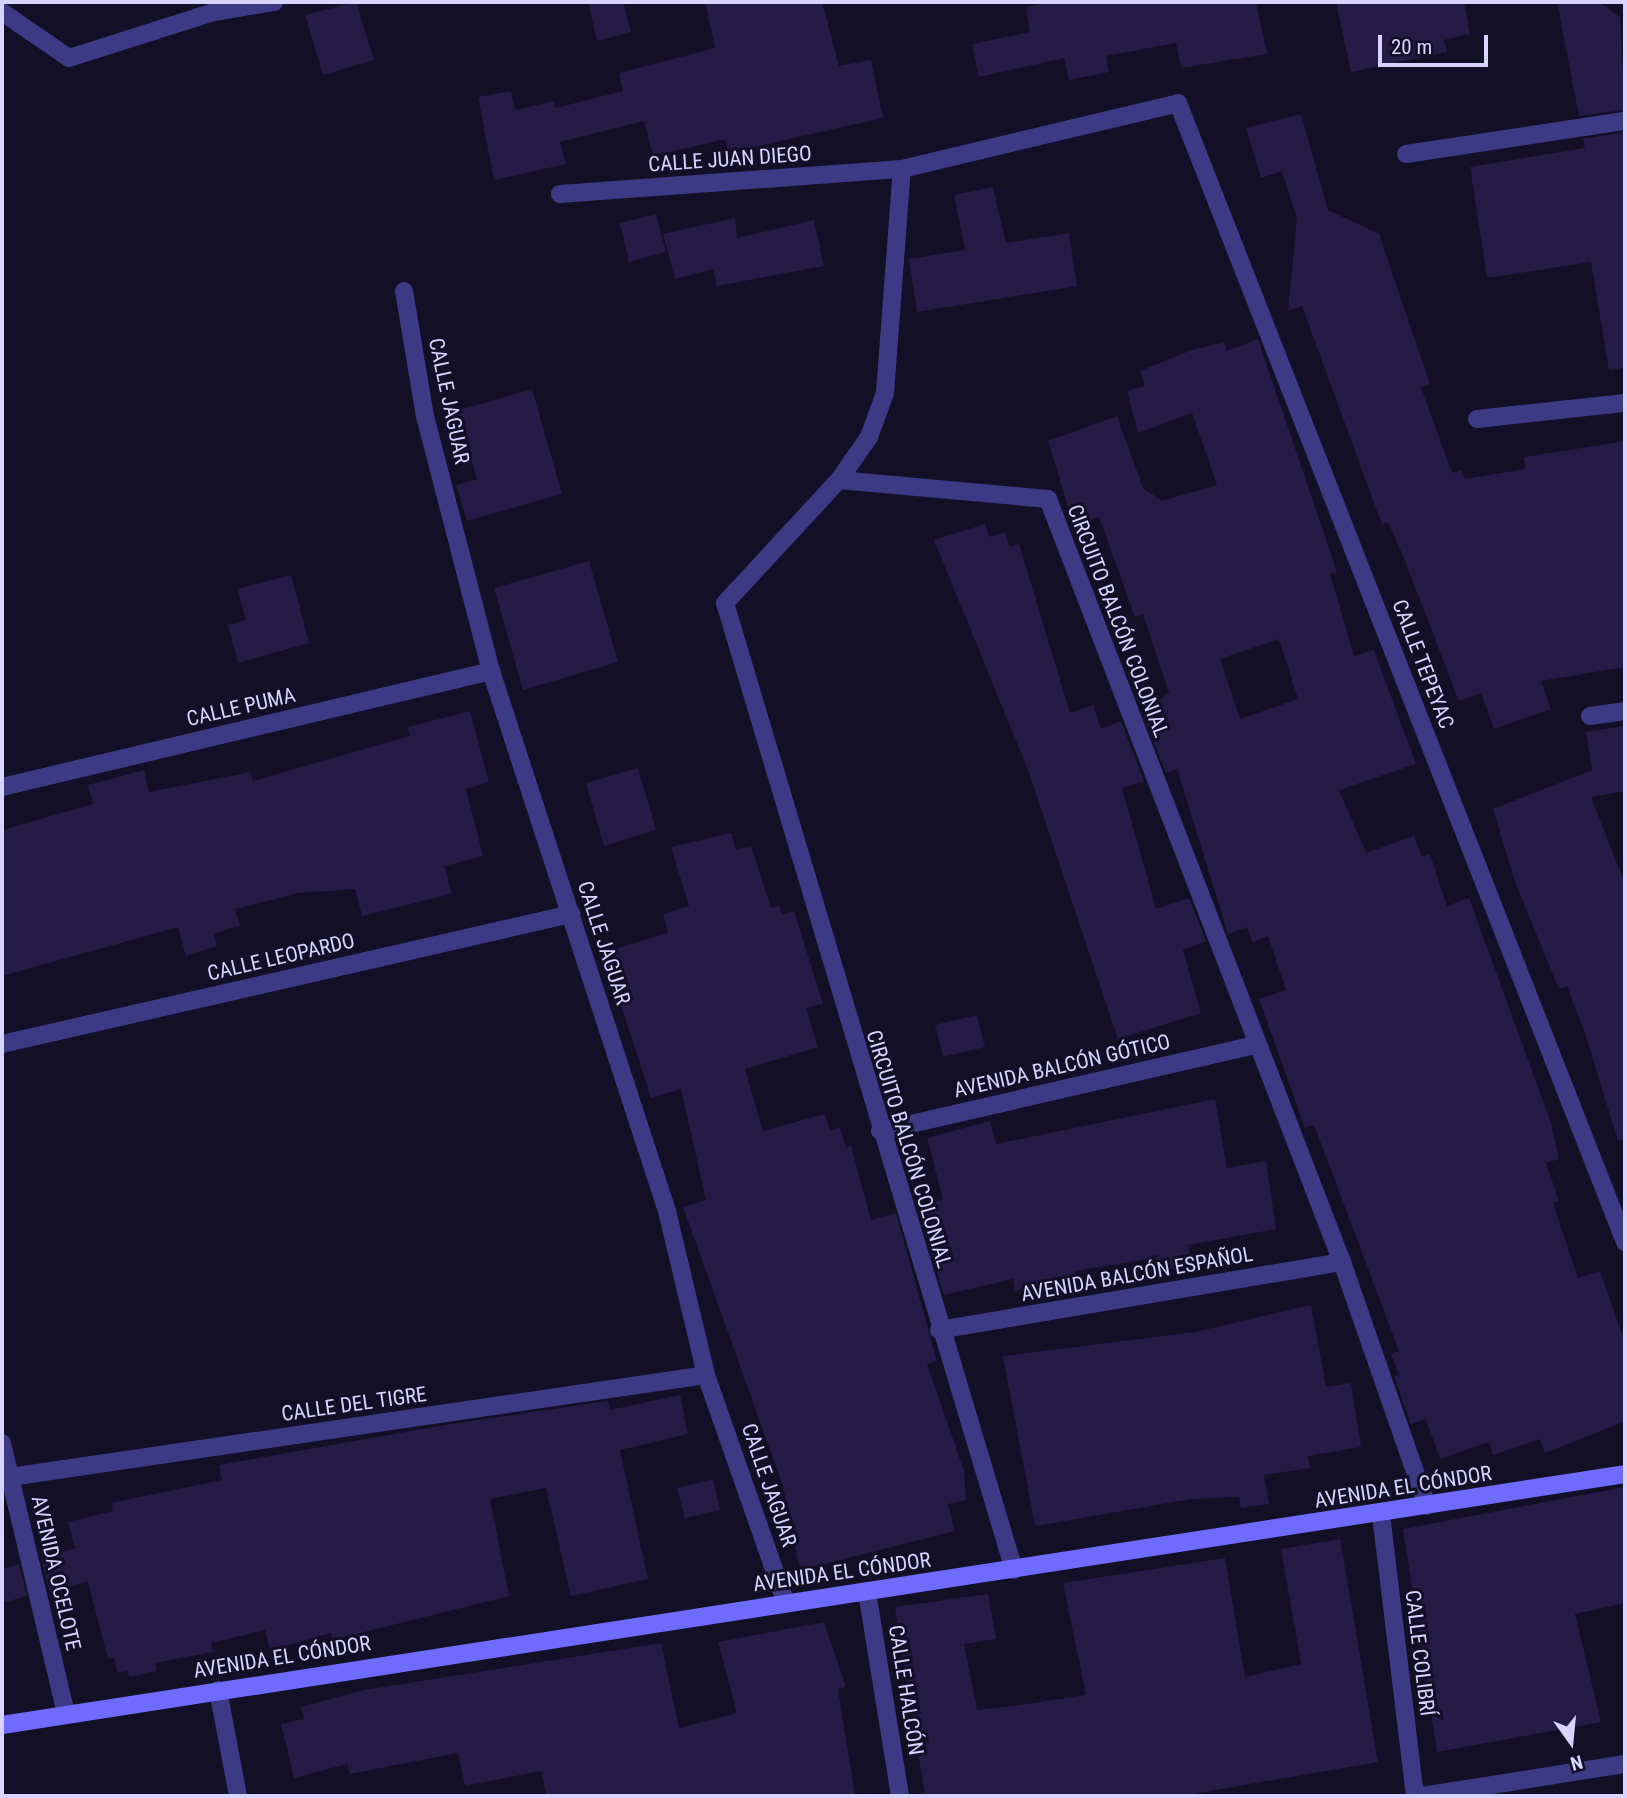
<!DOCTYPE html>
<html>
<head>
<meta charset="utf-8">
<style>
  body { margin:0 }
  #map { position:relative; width:1627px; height:1798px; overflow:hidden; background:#130f26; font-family:"Roboto Condensed",sans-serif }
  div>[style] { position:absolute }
  .building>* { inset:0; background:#241b47 }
  .street>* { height:18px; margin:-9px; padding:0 9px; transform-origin:9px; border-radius:9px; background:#3d3a85 }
  .secondary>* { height:18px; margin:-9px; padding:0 9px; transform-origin:9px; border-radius:9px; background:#6f6bff }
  span { translate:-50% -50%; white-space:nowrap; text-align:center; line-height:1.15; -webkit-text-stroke:6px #130f26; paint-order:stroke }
  .street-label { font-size:21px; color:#d9d4ff }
  .frame { position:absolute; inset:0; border:4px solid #d9d4ff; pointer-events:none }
  .north { position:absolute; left:1536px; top:1707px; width:70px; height:70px; -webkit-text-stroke:5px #130f26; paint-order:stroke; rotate:165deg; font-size:19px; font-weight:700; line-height:28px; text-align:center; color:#d9d4ff }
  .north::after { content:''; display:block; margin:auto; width:24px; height:32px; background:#d9d4ff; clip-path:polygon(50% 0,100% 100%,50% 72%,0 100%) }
  .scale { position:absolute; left:1378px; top:35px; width:110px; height:32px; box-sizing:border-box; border:4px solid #d9d4ff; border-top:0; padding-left:9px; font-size:21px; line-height:24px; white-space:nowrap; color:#d9d4ff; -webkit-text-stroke:5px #130f26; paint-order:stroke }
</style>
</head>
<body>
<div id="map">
  <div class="building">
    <div style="clip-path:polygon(356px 2px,374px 60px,323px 75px,305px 15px)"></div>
    <div style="clip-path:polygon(588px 2px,623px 2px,631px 32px,597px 41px)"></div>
    <div style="clip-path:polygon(705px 2px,822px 2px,839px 66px,871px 60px,883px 118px,728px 153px,725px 139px,653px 156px,644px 121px,560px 142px,566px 164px,494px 180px,478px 97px,511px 91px,515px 110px,554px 101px,556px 108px,623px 91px,619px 73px,715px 48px)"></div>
    <div style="clip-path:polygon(1053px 2px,1256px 2px,1267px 54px,1181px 68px,1176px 43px,1106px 56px,1109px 72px,1069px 80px,1064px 58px,979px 77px,972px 44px,1030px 32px,1026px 7px)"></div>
    <div style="clip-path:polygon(1336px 2px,1464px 2px,1470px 34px,1444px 40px,1447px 52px,1351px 72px)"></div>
    <div style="clip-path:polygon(1557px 2px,1599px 2px,1620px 17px,1625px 110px,1579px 116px)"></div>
    <div style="clip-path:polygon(1301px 114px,1328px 210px,1379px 234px,1430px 384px,1421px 387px,1452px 473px,1462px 470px,1465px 479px,1525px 469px,1524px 457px,1625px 441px,1625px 667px,1541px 681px,1551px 709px,1494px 729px,1481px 693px,1459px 701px,1403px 556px,1388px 522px,1382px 525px,1302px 306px,1288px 311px,1297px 219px,1282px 171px,1261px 178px,1246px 128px)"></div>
    <div style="clip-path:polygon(1625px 132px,1625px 368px,1609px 370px,1591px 262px,1487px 278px,1470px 167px,1585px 148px,1583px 139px)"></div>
    <div style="clip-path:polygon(993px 187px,1006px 243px,1069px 233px,1077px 286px,917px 312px,909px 259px,965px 250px,954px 195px)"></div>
    <div style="clip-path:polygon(656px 214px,666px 252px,629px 262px,620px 223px)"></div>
    <div style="clip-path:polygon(735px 218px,737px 238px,814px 220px,824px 266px,717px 286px,713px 269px,675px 279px,663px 234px)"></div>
    <div style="clip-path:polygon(evenodd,1258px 339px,1337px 572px,1330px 574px,1354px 656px,1374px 650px,1416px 764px,1339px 790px,1366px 853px,1414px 836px,1422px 856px,1430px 854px,1447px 906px,1469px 898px,1550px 1120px,1559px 1159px,1546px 1163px,1559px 1201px,1553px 1203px,1578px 1278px,1600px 1271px,1625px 1343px,1625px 1421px,1545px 1453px,1540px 1439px,1493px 1455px,1489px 1442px,1440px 1459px,1426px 1419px,1411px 1424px,1394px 1376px,1399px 1375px,1391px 1354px,1399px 1351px,1314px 1125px,1305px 1128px,1259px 999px,1286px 990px,1268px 936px,1253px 942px,1247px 927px,1228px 934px,1177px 769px,1166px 773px,1142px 712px,1169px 693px,1143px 614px,1135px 617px,1099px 517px,1074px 526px,1048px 441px,1117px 416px,1143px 488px,1162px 501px,1217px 485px,1192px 413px,1138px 433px,1127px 391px,1145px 386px,1140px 371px,1192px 350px,1224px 342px,1227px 351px,1258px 339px,1279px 639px,1298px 699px,1240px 719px,1220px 659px,1279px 639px)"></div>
    <div style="clip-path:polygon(532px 389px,562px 494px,467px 521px,456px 485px,477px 479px,457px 411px)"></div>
    <div style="clip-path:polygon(985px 524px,989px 537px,1005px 532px,1010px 547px,1019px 544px,1070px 713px,1093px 705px,1101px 729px,1121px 721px,1144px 781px,1122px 788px,1156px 909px,1189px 898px,1206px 941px,1183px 950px,1201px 1013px,1118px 1039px,1028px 770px,934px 540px)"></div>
    <div style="clip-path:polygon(589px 561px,618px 662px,523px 690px,494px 588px)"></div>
    <div style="clip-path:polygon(291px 575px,309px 643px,238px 663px,228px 625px,246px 620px,237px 589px)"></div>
    <div style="clip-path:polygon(470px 711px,489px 782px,466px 789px,483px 856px,445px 866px,451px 894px,362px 916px,355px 889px,299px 893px,235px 909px,240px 925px,214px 934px,217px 946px,186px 956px,178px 927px,2px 976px,2px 830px,93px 804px,88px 785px,144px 770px,149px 792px,251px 772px,253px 781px,410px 736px,408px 727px)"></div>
    <div style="clip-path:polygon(1625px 726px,1625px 791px,1591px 797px,1625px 884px,1625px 1139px,1618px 1141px,1584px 1030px,1567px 986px,1559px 989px,1515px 882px,1493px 809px,1592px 770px,1586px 732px)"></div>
    <div style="clip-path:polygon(638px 768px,656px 830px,604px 846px,586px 783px)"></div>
    <div style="clip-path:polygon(731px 833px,736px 850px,751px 846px,771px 908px,779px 906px,782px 915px,794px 911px,823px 1004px,806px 1008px,818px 1047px,745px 1069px,763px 1131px,825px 1114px,830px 1131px,840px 1127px,846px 1148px,851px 1146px,871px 1220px,896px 1213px,937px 1361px,927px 1364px,964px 1471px,966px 1500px,948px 1504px,955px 1531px,800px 1570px,783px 1486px,683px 1207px,706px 1200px,681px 1089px,651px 1098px,604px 952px,668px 933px,663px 914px,689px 906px,671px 847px)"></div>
    <div style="clip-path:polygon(977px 1015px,985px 1047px,943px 1057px,935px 1025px)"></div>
    <div style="clip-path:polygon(1215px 1099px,1227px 1168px,1266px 1161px,1276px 1229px,1188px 1245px,1192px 1266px,1150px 1273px,1148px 1259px,1075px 1271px,1077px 1280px,1015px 1291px,1013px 1279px,944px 1295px,917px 1207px,943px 1199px,927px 1138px,990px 1121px,996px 1144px)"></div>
    <div style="clip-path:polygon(1311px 1305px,1326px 1387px,1351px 1383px,1361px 1447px,1308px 1456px,1310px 1468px,1264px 1475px,1269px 1504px,1241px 1508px,1239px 1497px,1192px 1499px,1035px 1526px,1003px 1356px,1195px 1332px)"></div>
    <div style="clip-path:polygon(680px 1395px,688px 1434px,620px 1450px,648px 1579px,571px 1596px,546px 1488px,490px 1499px,509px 1596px,332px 1640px,331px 1633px,270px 1650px,265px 1630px,211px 1643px,213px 1652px,155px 1663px,157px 1671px,129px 1677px,128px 1671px,118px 1673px,114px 1658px,108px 1659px,88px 1582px,49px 1590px,41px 1558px,75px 1548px,68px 1522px,113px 1511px,111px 1503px,222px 1480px,219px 1465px,451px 1424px,608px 1401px,610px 1410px)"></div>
    <div style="clip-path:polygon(713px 1479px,720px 1510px,685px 1518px,677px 1488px)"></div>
    <div style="clip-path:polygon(1625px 1487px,1625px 1603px,1575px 1614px,1601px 1722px,1437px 1752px,1403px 1529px)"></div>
    <div style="clip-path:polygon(1340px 1539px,1378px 1762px,1181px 1796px,925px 1796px,895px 1607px,988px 1594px,996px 1639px,964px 1644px,977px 1710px,1020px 1705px,1086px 1695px,1063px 1583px,1225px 1558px,1245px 1677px,1301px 1664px,1281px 1549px)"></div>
    <div style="clip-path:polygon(19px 1564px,27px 1596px,2px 1603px,2px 1569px)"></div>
    <div style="clip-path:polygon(824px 1622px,846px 1687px,838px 1689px,855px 1796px,547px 1796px,541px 1771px,465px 1786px,458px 1753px,350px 1774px,347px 1764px,294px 1778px,281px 1724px,304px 1719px,301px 1707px,364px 1690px,661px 1643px,679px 1728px,737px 1713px,718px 1642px)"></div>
  </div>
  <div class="street">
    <div style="left:2px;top:12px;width:81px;rotate:34.5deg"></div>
    <div style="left:69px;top:58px;width:152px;rotate:-17.6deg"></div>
    <div style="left:214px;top:12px;width:61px;rotate:-9.5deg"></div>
    <div style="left:1406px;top:154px;width:221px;rotate:-8.6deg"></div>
    <div style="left:560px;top:194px;width:343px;rotate:-4.2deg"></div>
    <div style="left:902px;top:169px;width:284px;rotate:-13.4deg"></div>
    <div style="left:1178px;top:103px;width:1224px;rotate:68.57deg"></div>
    <div style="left:404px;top:291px;width:127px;rotate:80.5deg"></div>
    <div style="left:425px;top:416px;width:263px;rotate:75.5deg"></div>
    <div style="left:491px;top:671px;width:568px;rotate:71.95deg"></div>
    <div style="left:667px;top:1211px;width:169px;rotate:76.6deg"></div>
    <div style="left:706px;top:1375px;width:242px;rotate:70.7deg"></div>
    <div style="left:1477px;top:419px;width:149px;rotate:-6.2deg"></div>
    <div style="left:839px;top:480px;width:52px;rotate:-55.1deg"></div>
    <div style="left:869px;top:437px;width:47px;rotate:-70deg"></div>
    <div style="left:885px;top:393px;width:225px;rotate:-85.7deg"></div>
    <div style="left:1590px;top:716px;width:35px;rotate:-8deg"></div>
    <div style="left:2px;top:787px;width:503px;rotate:-13.34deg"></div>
    <div style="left:2px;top:1044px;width:584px;rotate:-12.87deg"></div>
    <div style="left:880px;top:1131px;width:385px;rotate:-12.9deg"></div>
    <div style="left:939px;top:1330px;width:409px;rotate:-9.6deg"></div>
    <div style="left:2px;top:1443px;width:277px;rotate:76.7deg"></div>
    <div style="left:10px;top:1477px;width:703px;rotate:-8.34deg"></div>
    <div style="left:1381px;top:1515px;width:283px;rotate:83.1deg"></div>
    <div style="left:1014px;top:1570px;width:1009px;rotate:-106.64deg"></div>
    <div style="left:725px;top:603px;width:168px;rotate:-47.2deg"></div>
    <div style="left:839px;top:480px;width:210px;rotate:5.2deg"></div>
    <div style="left:1048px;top:499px;width:818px;rotate:68.93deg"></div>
    <div style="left:1342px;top:1262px;width:258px;rotate:70.8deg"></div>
    <div style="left:867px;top:1592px;width:207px;rotate:80.8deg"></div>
    <div style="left:218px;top:1690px;width:108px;rotate:79.3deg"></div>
    <div style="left:1422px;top:1796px;width:206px;rotate:-9deg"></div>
  </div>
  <div class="secondary">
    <div style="left:2px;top:1725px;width:1642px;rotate:-8.79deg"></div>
  </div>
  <div class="street-label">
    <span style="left:730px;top:159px;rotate:-4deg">CALLE JUAN DIEGO</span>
    <span style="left:449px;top:401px;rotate:78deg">CALLE JAGUAR</span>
    <span style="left:1118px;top:621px;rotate:69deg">CIRCUITO BALCÓN COLONIAL</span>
    <span style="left:1423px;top:664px;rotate:69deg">CALLE TEPEYAC</span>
    <span style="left:241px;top:707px;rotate:-13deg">CALLE PUMA</span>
    <span style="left:604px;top:943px;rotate:72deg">CALLE JAGUAR</span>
    <span style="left:281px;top:957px;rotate:-13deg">CALLE LEOPARDO</span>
    <span style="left:1062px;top:1066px;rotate:-13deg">AVENIDA BALCÓN GÓTICO</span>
    <span style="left:909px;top:1149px;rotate:73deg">CIRCUITO BALCÓN COLONIAL</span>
    <span style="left:1137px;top:1274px;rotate:-10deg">AVENIDA BALCÓN ESPAÑOL</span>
    <span style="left:354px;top:1404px;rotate:-8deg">CALLE DEL TIGRE</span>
    <span style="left:769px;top:1485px;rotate:71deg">CALLE JAGUAR</span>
    <span style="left:1403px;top:1487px;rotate:-9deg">AVENIDA EL CÓNDOR</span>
    <span style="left:842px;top:1572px;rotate:-8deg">AVENIDA EL CÓNDOR</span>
    <span style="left:56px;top:1573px;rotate:77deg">AVENIDA OCELOTE</span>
    <span style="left:1420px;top:1653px;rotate:83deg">CALLE COLIBRÍ</span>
    <span style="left:282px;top:1657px;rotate:-9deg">AVENIDA EL CÓNDOR</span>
    <span style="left:906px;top:1690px;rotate:81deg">CALLE HALCÓN</span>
  </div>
  <div class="frame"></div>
  <div class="north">N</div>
  <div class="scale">20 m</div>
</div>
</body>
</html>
